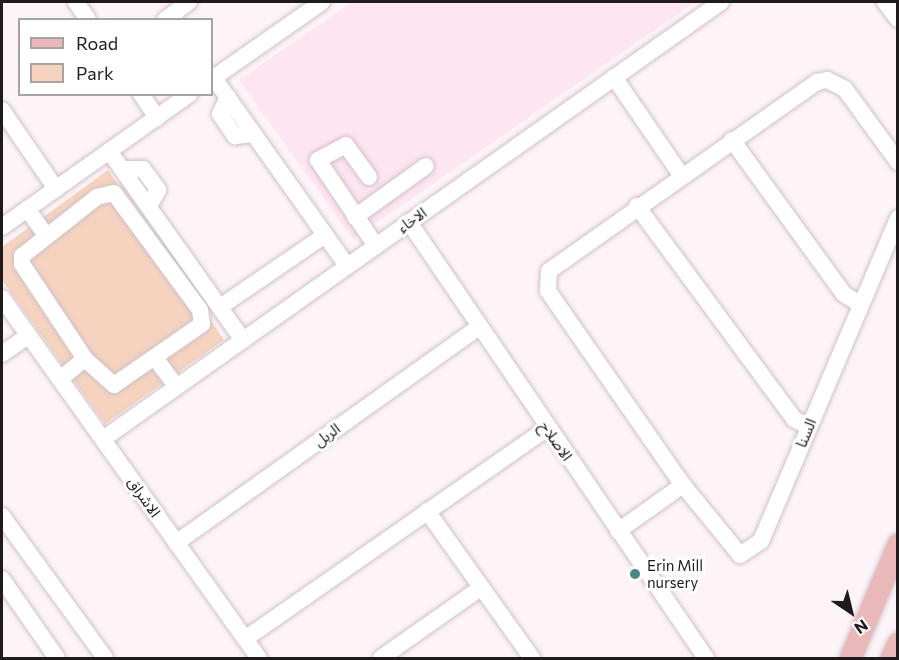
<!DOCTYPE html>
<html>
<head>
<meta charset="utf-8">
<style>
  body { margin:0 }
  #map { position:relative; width:899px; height:660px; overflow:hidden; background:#fdf4f8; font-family:Commissioner,"Noto Sans Arabic",sans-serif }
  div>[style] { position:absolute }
  .built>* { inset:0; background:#fde5f1 }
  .green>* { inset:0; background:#f5d3bf }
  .roads { filter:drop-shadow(0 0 2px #d0c1c8) drop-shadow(0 0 2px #d0c1c8) }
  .minor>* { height:16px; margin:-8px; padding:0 8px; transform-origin:8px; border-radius:8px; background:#fff }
  .major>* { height:21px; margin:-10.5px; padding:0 10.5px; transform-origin:10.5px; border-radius:10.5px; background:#eab8b8 }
  .dots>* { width:16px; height:16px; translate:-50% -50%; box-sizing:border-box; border:3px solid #fff; border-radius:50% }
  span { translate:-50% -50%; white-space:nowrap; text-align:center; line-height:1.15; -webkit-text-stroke:6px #fff; paint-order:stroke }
  .street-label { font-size:15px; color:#1f1a1c }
  .poi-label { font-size:15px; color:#1f1a1c }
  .left { translate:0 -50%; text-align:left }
  .frame { position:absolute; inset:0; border:3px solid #1f1a1c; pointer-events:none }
  .legend { position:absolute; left:18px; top:18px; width:195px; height:78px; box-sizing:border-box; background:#fff; border:2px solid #a5a3a4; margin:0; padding:8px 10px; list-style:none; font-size:18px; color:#1f1a1c }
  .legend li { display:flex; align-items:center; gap:12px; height:30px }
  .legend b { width:30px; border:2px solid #a5a3a4 }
  .north { position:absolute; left:821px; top:582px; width:60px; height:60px; -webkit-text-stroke:4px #fff; paint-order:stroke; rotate:145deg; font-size:16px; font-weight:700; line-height:24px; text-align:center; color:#1f1a1c }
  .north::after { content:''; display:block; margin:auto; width:21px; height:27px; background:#1f1a1c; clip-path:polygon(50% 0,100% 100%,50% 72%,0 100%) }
</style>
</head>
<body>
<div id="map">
  <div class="built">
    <div style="clip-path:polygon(352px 2px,695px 2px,353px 239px,239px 80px)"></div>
  </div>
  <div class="green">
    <div style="clip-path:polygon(108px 170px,224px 340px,105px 424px,2px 280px,2px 247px)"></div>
  </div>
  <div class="roads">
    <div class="minor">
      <div style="left:76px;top:2px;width:22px;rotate:56deg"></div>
      <div style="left:885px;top:2px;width:21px;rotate:53deg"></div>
      <div style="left:165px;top:20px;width:30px;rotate:-37deg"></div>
      <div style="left:614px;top:77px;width:119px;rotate:55.6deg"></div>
      <div style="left:214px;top:78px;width:230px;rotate:54.7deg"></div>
      <div style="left:212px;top:79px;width:134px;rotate:-35deg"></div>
      <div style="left:141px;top:94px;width:29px;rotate:56deg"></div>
      <div style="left:228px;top:97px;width:19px;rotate:115deg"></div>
      <div style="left:220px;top:114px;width:27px;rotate:56deg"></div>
      <div style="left:235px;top:136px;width:19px;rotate:-6deg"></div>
      <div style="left:2px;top:110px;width:96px;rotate:55.6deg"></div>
      <div style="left:732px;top:140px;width:190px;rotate:54deg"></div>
      <div style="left:844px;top:294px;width:20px;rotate:33deg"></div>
      <div style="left:109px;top:151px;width:232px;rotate:54.7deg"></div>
      <div style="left:898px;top:162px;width:90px;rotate:-126deg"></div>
      <div style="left:845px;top:89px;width:20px;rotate:-153deg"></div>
      <div style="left:827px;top:80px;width:10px;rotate:169deg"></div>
      <div style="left:817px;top:82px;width:328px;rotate:144.8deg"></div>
      <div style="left:549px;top:271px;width:20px;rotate:93deg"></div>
      <div style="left:548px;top:291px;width:236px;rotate:55.2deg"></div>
      <div style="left:683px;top:485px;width:90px;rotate:50.8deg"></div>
      <div style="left:740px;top:555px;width:25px;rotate:-34deg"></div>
      <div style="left:761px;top:541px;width:351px;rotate:-67deg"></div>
      <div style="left:122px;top:169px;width:21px"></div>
      <div style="left:143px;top:169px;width:26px;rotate:54deg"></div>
      <div style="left:158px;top:190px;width:18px;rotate:119deg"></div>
      <div style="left:369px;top:177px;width:39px;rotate:-126deg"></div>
      <div style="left:346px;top:145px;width:32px;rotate:152deg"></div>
      <div style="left:318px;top:160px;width:104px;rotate:56deg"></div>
      <div style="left:637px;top:206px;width:265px;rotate:53.6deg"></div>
      <div style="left:794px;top:419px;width:17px;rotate:28deg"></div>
      <div style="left:27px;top:209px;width:31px;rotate:54deg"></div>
      <div style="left:355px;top:217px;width:87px;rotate:-35.7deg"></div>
      <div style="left:409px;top:222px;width:528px;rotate:55.74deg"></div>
      <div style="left:2px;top:227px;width:230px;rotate:-35.3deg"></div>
      <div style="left:2px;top:298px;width:442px;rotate:54.5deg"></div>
      <div style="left:220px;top:307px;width:127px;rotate:-34.4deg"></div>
      <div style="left:2px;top:354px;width:32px;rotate:-35deg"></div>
      <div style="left:155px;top:358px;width:36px;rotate:53deg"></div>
      <div style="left:60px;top:379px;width:32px;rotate:-39deg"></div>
      <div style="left:85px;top:359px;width:39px;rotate:42deg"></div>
      <div style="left:114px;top:385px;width:107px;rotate:-34.7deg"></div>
      <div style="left:202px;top:324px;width:14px;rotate:-98deg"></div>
      <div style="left:200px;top:310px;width:145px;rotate:-126.3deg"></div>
      <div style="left:114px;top:193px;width:17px;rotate:167deg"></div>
      <div style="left:97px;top:197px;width:95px;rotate:141.8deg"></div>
      <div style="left:22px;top:256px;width:8px;rotate:90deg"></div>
      <div style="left:22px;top:264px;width:114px;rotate:56.4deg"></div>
      <div style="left:103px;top:439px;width:757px;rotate:-35.26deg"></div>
      <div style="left:427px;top:511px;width:181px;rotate:54.5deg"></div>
      <div style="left:2px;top:516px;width:175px;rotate:54deg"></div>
      <div style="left:618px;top:531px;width:80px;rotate:-35.3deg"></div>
      <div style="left:176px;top:543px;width:370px;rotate:-35.5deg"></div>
      <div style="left:2px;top:579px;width:96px;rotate:55.2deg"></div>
      <div style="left:245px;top:639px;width:368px;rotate:-34.9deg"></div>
      <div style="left:381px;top:658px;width:123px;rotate:-35.1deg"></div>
    </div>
    <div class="major">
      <div style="left:850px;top:658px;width:124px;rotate:-67.2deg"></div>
      <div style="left:891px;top:658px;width:17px;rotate:-65deg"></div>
    </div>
  </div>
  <div class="dots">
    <div style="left:635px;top:574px;background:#468b7f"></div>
  </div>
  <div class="street-label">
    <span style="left:412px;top:220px;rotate:-35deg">الاخاء</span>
    <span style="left:806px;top:433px;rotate:-67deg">السنا</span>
    <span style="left:327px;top:435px;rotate:-36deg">الربل</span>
    <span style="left:556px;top:441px;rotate:55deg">الاصلاح</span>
    <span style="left:144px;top:497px;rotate:55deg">الاشراق</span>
  </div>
  <div class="poi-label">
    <span class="left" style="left:647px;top:574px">Erin Mill<br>nursery</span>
  </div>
  <div class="frame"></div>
  <ul class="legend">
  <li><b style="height:8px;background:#eab8b8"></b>Road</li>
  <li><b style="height:16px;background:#f5d3bf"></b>Park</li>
  </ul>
  <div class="north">N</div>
</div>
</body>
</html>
